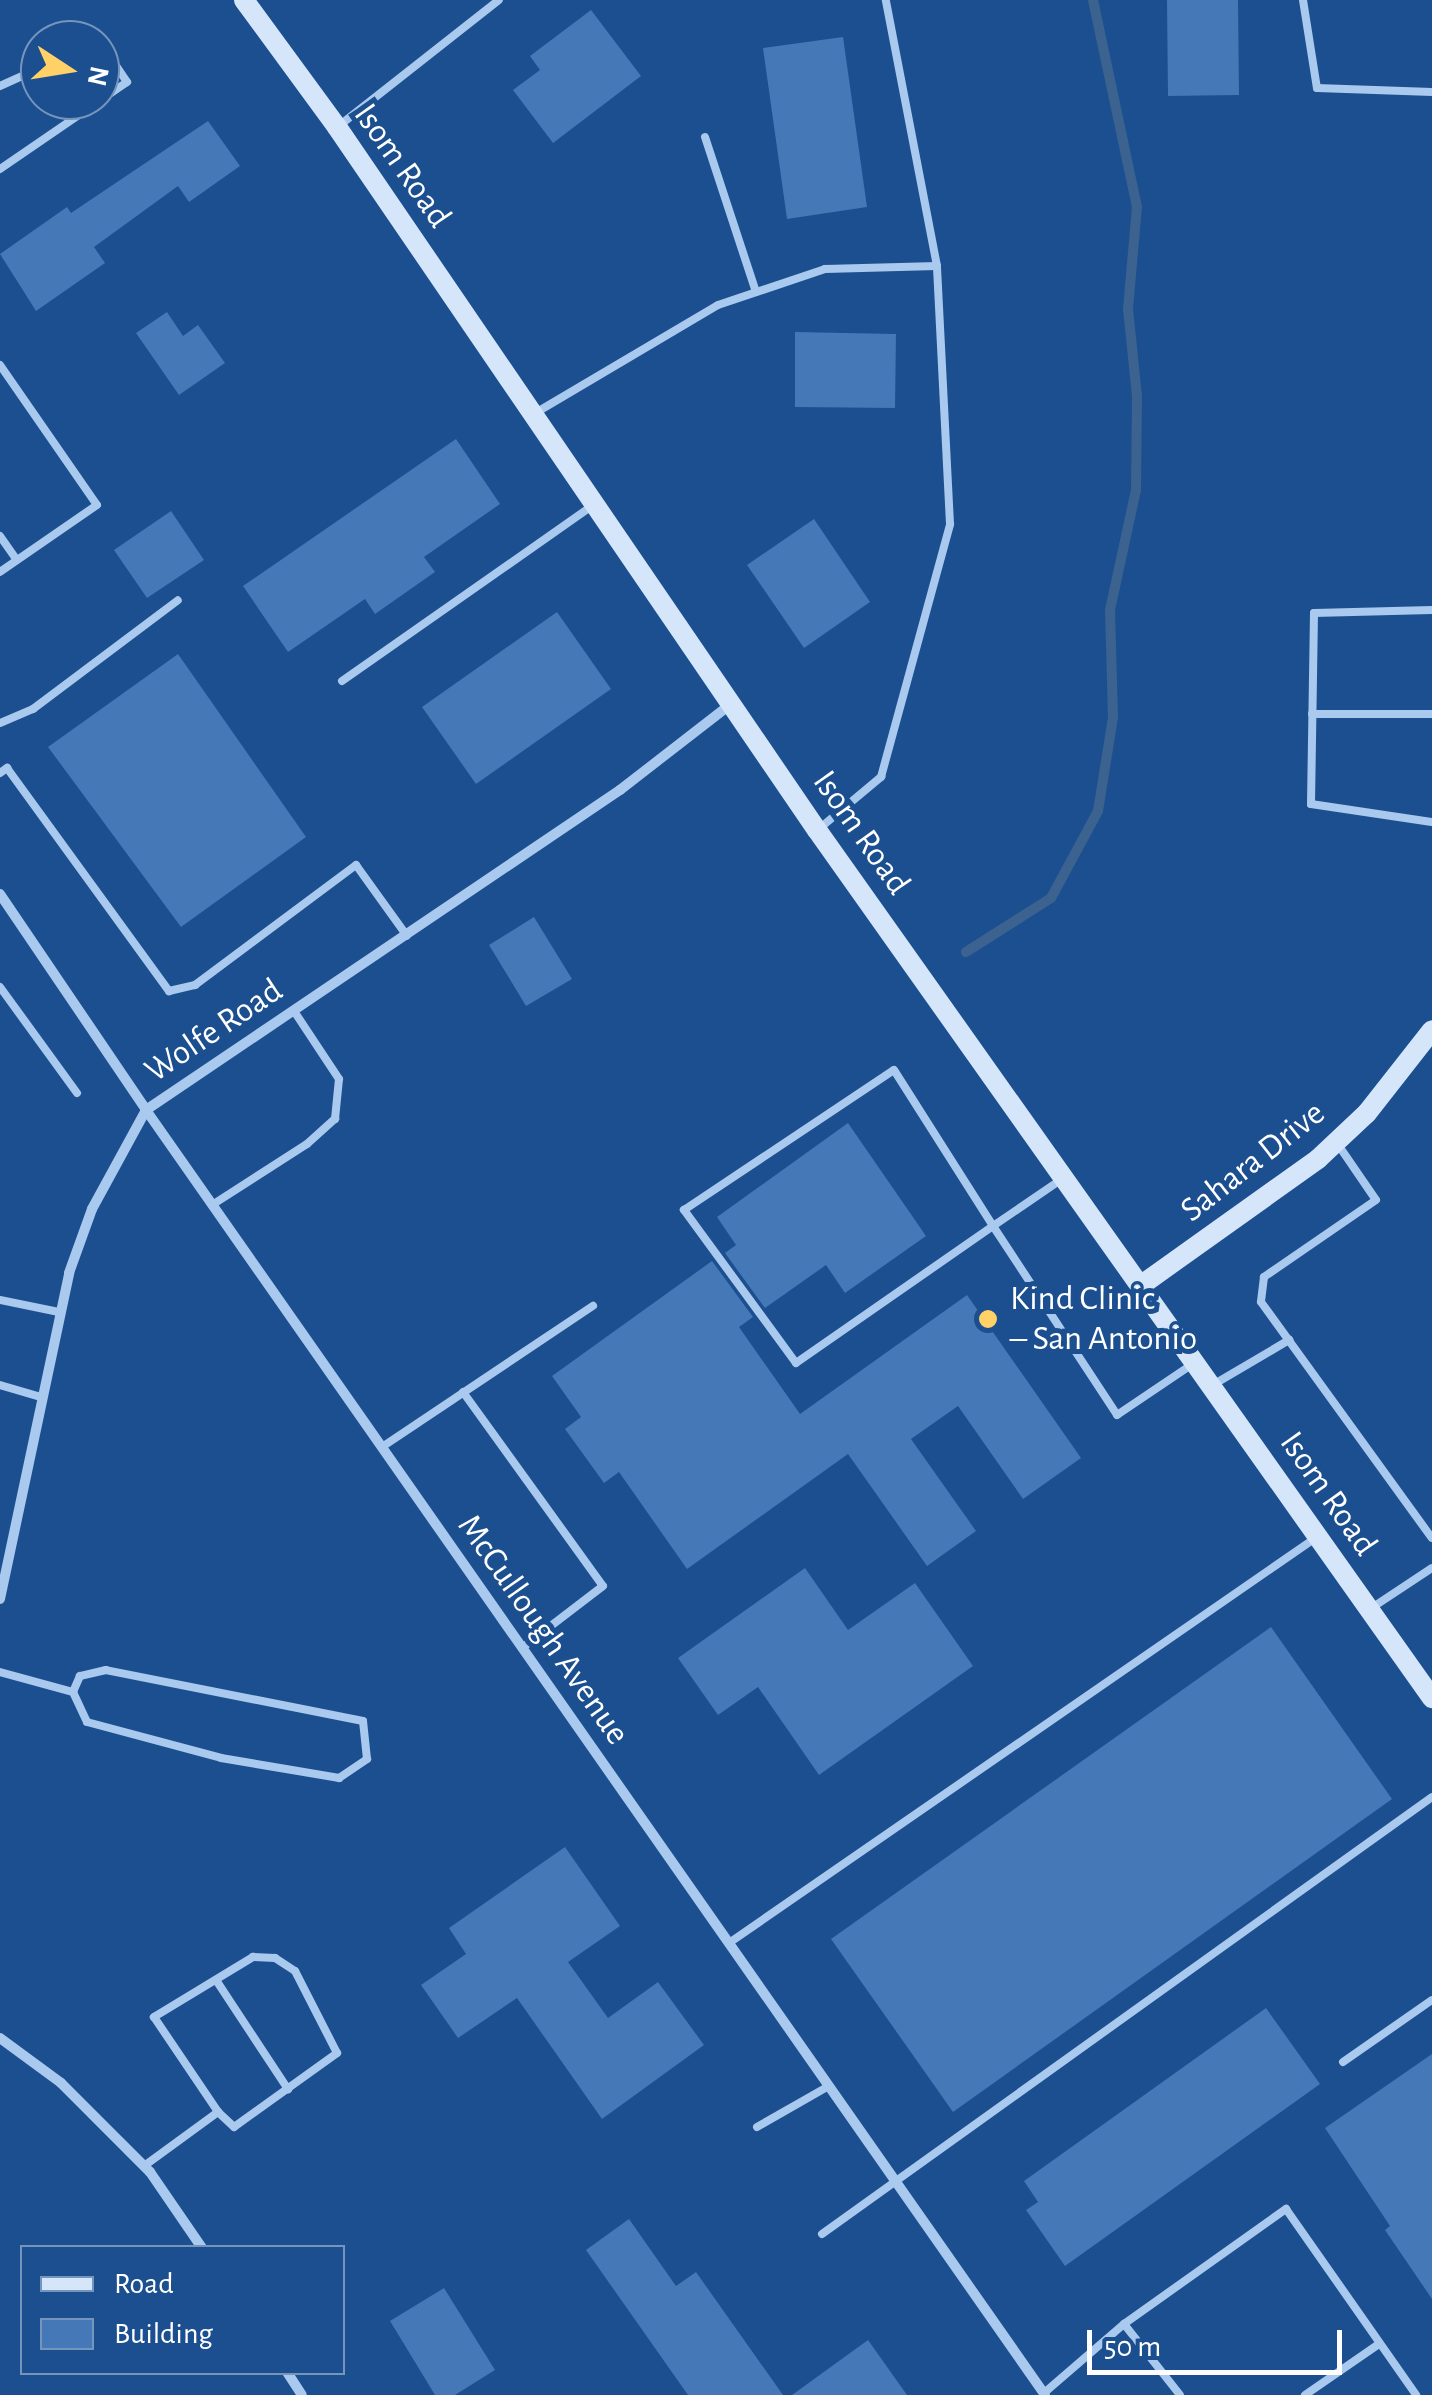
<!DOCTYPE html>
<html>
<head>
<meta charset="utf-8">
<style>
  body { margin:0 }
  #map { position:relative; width:1432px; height:2395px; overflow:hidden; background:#1b4f8f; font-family:"Alegreya Sans",sans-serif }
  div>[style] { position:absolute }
  .stream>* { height:10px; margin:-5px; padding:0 5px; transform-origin:5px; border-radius:5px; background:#3c6290 }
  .building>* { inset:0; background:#4478b7 }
  .lane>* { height:8px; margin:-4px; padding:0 4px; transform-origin:4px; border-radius:4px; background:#a9c9ee }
  .street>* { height:10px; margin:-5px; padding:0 5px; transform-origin:5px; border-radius:5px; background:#a9c9ee }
  .secondary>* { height:20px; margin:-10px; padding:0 10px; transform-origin:10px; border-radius:10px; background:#d6e6fa }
  .dots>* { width:28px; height:28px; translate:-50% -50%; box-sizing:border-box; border:5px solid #1b4f8f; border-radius:50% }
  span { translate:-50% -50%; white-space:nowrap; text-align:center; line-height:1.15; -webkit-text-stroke:10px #1b4f8f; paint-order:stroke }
  .street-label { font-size:35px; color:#fff }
  .poi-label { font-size:35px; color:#fff }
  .left { translate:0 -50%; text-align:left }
  .legend { position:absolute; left:20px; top:2245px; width:325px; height:130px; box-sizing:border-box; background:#1b4f8f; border:2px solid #7695bc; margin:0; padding:12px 18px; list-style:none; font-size:30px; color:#fff }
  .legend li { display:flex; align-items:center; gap:20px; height:50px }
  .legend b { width:50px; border:2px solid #7695bc }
  .north { position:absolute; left:20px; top:20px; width:100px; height:100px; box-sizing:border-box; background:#1b4f8f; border:2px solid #7695bc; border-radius:50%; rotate:102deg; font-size:28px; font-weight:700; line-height:40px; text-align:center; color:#fff }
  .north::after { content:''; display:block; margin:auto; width:35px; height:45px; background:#ffd166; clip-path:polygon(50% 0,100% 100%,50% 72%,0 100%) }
  .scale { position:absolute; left:1087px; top:2330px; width:255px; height:45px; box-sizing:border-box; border:5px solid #fff; border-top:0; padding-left:12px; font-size:30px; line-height:35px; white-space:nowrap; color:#fff; -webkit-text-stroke:8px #1b4f8f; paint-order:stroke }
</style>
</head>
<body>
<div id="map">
  <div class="stream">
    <div style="left:966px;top:952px;width:101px;rotate:-32.4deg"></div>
    <div style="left:1051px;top:898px;width:99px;rotate:-61.6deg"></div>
    <div style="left:1098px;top:811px;width:95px;rotate:-80.9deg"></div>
    <div style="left:1113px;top:717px;width:107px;rotate:-91.6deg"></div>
    <div style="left:1110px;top:610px;width:123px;rotate:-77.8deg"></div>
    <div style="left:1136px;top:490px;width:94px;rotate:-89.4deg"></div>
    <div style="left:1137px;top:396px;width:87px;rotate:-95.9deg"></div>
    <div style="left:1128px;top:309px;width:102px;rotate:-85deg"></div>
    <div style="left:1137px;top:207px;width:212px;rotate:-102deg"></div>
  </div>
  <div class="building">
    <div style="clip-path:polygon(1167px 0,1238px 0,1239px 95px,1168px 96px)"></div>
    <div style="clip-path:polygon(591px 10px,641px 76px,553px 143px,513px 90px,540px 70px,530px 56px)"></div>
    <div style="clip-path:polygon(843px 37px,867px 207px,787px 219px,763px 48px)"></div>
    <div style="clip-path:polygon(208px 121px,240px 166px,189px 202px,178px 186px,94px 247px,105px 263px,36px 311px,0 254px,67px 207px,71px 213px)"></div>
    <div style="clip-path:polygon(167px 312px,183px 336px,198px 325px,225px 363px,179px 395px,136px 333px)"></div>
    <div style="clip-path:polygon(795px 332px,896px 334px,895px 408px,795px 407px)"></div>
    <div style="clip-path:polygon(456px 439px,500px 504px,424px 557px,435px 572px,375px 614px,365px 599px,288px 652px,243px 586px)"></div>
    <div style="clip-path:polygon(171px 511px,204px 560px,147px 598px,114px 550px)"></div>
    <div style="clip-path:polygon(814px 519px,870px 602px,804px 648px,747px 565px)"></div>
    <div style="clip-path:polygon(557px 612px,611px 689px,476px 784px,422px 707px)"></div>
    <div style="clip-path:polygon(178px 654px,306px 837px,181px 927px,48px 747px)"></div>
    <div style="clip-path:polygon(534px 917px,572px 979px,526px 1006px,489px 945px)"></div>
    <div style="clip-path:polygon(848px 1123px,926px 1236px,845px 1293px,826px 1265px,765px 1308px,725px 1253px,736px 1245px,717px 1217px)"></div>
    <div style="clip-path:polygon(712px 1261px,753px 1317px,739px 1327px,800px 1414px,967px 1295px,1081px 1458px,1023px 1499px,958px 1406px,911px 1439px,976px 1531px,927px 1566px,848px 1454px,687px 1569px,619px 1472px,604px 1483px,565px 1429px,581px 1417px,552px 1376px)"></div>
    <div style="clip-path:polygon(805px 1568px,848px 1630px,915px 1583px,973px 1666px,819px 1775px,758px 1687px,718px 1715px,678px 1658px)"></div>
    <div style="clip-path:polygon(1271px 1627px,1392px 1799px,953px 2112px,831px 1939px)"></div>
    <div style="clip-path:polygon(565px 1847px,620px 1926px,568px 1962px,608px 2018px,658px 1982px,704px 2045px,602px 2119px,517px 1998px,458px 2038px,421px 1985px,466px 1954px,449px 1928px)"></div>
    <div style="clip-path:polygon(1266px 2008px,1320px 2084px,1065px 2266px,1026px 2210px,1038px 2202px,1024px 2181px)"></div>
    <div style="clip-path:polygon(1432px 2054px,1432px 2299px,1385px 2230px,1390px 2226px,1325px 2128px)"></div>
    <div style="clip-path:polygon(629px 2219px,676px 2286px,696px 2272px,783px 2395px,688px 2395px,586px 2250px)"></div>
    <div style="clip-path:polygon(444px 2288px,495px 2370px,455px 2395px,435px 2395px,390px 2321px)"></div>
    <div style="clip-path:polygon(868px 2340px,907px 2395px,792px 2395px)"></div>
  </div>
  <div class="lane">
    <div style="left:1303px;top:0;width:89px;rotate:81deg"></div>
    <div style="left:1317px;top:88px;width:115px;rotate:2deg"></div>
    <div style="left:0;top:86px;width:44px;rotate:-24.2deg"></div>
    <div style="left:340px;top:125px;width:202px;rotate:-38.2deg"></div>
    <div style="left:705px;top:137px;width:163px;rotate:71.8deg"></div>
    <div style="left:0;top:169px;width:154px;rotate:-34.4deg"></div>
    <div style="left:127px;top:82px;width:48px;rotate:-124deg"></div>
    <div style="left:0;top:365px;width:170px;rotate:55.3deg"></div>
    <div style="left:97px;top:505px;width:118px;rotate:145.4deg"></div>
    <div style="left:537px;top:412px;width:210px;rotate:-30.6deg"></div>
    <div style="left:718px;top:305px;width:113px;rotate:-18.6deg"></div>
    <div style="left:825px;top:269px;width:112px;rotate:-1.5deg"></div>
    <div style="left:0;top:536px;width:29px;rotate:55deg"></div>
    <div style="left:1432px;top:610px;width:118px;rotate:178.5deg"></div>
    <div style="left:1314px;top:613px;width:191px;rotate:90.9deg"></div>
    <div style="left:1311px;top:804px;width:122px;rotate:8.5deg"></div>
    <div style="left:342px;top:681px;width:305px;rotate:-35deg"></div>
    <div style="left:1312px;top:714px;width:120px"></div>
    <div style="left:0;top:723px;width:36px;rotate:-23deg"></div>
    <div style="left:33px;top:709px;width:181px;rotate:-36.9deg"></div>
    <div style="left:0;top:773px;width:9px;rotate:-36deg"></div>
    <div style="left:7px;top:768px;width:276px;rotate:54deg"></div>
    <div style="left:169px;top:991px;width:27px;rotate:-13deg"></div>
    <div style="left:195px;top:985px;width:201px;rotate:-36.7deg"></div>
    <div style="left:356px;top:865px;width:87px;rotate:54.3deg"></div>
    <div style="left:820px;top:828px;width:80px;rotate:-39.9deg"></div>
    <div style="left:881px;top:777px;width:262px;rotate:-74.7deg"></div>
    <div style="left:950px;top:524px;width:258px;rotate:-92.9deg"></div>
    <div style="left:937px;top:266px;width:271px;rotate:-100.9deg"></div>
    <div style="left:0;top:987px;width:131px;rotate:54deg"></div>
    <div style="left:1339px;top:1146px;width:65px;rotate:55.6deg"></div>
    <div style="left:1376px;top:1200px;width:136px;rotate:145.5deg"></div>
    <div style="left:1264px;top:1277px;width:25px;rotate:97deg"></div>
    <div style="left:1261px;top:1302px;width:291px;rotate:54.1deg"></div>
    <div style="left:1062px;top:1179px;width:83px;rotate:145.7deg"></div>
    <div style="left:993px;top:1226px;width:240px;rotate:145.2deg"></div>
    <div style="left:796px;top:1363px;width:190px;rotate:-126.2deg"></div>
    <div style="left:684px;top:1210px;width:252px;rotate:-33.7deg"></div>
    <div style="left:894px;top:1070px;width:185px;rotate:57.6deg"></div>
    <div style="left:993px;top:1226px;width:226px;rotate:56.7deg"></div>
    <div style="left:1117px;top:1415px;width:89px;rotate:-34deg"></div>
    <div style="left:212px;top:1205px;width:113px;rotate:-32.7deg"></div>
    <div style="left:307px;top:1144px;width:38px;rotate:-42deg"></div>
    <div style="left:335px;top:1119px;width:40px;rotate:-84.3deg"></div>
    <div style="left:339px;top:1079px;width:82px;rotate:-123.5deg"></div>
    <div style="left:0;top:1300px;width:60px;rotate:11.5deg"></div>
    <div style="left:0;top:1385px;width:43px;rotate:16.3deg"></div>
    <div style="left:1211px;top:1386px;width:91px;rotate:-30.5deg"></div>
    <div style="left:463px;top:1392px;width:239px;rotate:54.2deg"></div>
    <div style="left:603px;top:1586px;width:102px;rotate:142.6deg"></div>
    <div style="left:382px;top:1447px;width:254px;rotate:-33.8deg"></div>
    <div style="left:1370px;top:1609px;width:74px;rotate:-33.5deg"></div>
    <div style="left:0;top:1672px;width:76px;rotate:15.3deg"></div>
    <div style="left:73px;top:1692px;width:33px;rotate:65deg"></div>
    <div style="left:87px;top:1722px;width:139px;rotate:15deg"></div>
    <div style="left:221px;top:1758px;width:120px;rotate:9.6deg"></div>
    <div style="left:339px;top:1778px;width:34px;rotate:-34deg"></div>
    <div style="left:367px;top:1759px;width:38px;rotate:-96deg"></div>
    <div style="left:363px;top:1721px;width:262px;rotate:-168.8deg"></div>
    <div style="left:106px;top:1670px;width:27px;rotate:167deg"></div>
    <div style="left:80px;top:1676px;width:17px;rotate:114deg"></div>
    <div style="left:729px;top:1943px;width:711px;rotate:-34.63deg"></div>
    <div style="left:216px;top:1980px;width:131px;rotate:56.6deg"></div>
    <div style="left:1343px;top:2062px;width:108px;rotate:-34.9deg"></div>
    <div style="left:757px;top:2127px;width:83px;rotate:-29.7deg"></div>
    <div style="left:144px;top:2166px;width:92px;rotate:-36.1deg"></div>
    <div style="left:218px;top:2112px;width:22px;rotate:43deg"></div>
    <div style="left:234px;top:2127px;width:127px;rotate:-35.7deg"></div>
    <div style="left:337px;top:2053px;width:92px;rotate:-117.1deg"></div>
    <div style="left:295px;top:1971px;width:24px;rotate:-147deg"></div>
    <div style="left:275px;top:1958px;width:22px;rotate:-177deg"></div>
    <div style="left:253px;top:1957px;width:116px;rotate:148.8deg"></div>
    <div style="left:154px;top:2017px;width:115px;rotate:56deg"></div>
    <div style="left:822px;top:2234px;width:750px;rotate:-35.62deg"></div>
    <div style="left:1124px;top:2324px;width:90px;rotate:51.7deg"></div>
    <div style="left:1044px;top:2393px;width:106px;rotate:-40.8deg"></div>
    <div style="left:1124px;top:2324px;width:199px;rotate:-35.4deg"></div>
    <div style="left:1286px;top:2209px;width:227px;rotate:55deg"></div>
    <div style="left:1305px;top:2395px;width:90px;rotate:-34.6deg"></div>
  </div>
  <div class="street">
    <div style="left:0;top:894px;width:261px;rotate:55.9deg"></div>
    <div style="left:146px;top:1110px;width:1568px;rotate:55.02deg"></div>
    <div style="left:0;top:1599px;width:333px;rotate:-78deg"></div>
    <div style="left:69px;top:1273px;width:68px;rotate:-70.2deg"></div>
    <div style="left:92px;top:1209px;width:113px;rotate:-61.4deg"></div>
    <div style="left:146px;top:1110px;width:572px;rotate:-34.02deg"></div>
    <div style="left:620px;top:790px;width:142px;rotate:-37.8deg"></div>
    <div style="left:0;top:2038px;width:76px;rotate:36.4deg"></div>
    <div style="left:61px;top:2083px;width:126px;rotate:45deg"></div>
    <div style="left:150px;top:2172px;width:92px;rotate:55.6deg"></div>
    <div style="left:287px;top:2372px;width:27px;rotate:57deg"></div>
  </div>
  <div class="secondary">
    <div style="left:244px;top:0;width:157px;rotate:53.8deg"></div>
    <div style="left:337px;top:127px;width:851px;rotate:55.68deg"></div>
    <div style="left:817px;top:830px;width:1064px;rotate:54.68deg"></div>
    <div style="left:1140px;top:1286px;width:219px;rotate:-35.5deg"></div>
    <div style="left:1318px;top:1159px;width:67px;rotate:-43.2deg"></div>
    <div style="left:1367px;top:1113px;width:105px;rotate:-51.9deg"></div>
  </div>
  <div class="dots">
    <div style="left:988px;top:1319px;background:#ffd166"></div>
  </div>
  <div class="street-label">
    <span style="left:402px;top:166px;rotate:55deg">Isom Road</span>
    <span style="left:861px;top:833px;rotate:55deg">Isom Road</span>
    <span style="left:214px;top:1031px;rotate:-34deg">Wolfe Road</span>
    <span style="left:1253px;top:1162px;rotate:-38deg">Sahara Drive</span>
    <span style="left:1328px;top:1494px;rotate:55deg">Isom Road</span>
    <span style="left:543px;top:1630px;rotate:55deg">McCullough Avenue</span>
  </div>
  <div class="poi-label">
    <span class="left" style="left:1010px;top:1319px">Kind Clinic<br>– San Antonio</span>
  </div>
  <ul class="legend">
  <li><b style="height:12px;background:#d6e6fa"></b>Road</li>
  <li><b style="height:28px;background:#4478b7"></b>Building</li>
  </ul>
  <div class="north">N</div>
  <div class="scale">50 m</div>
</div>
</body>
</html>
